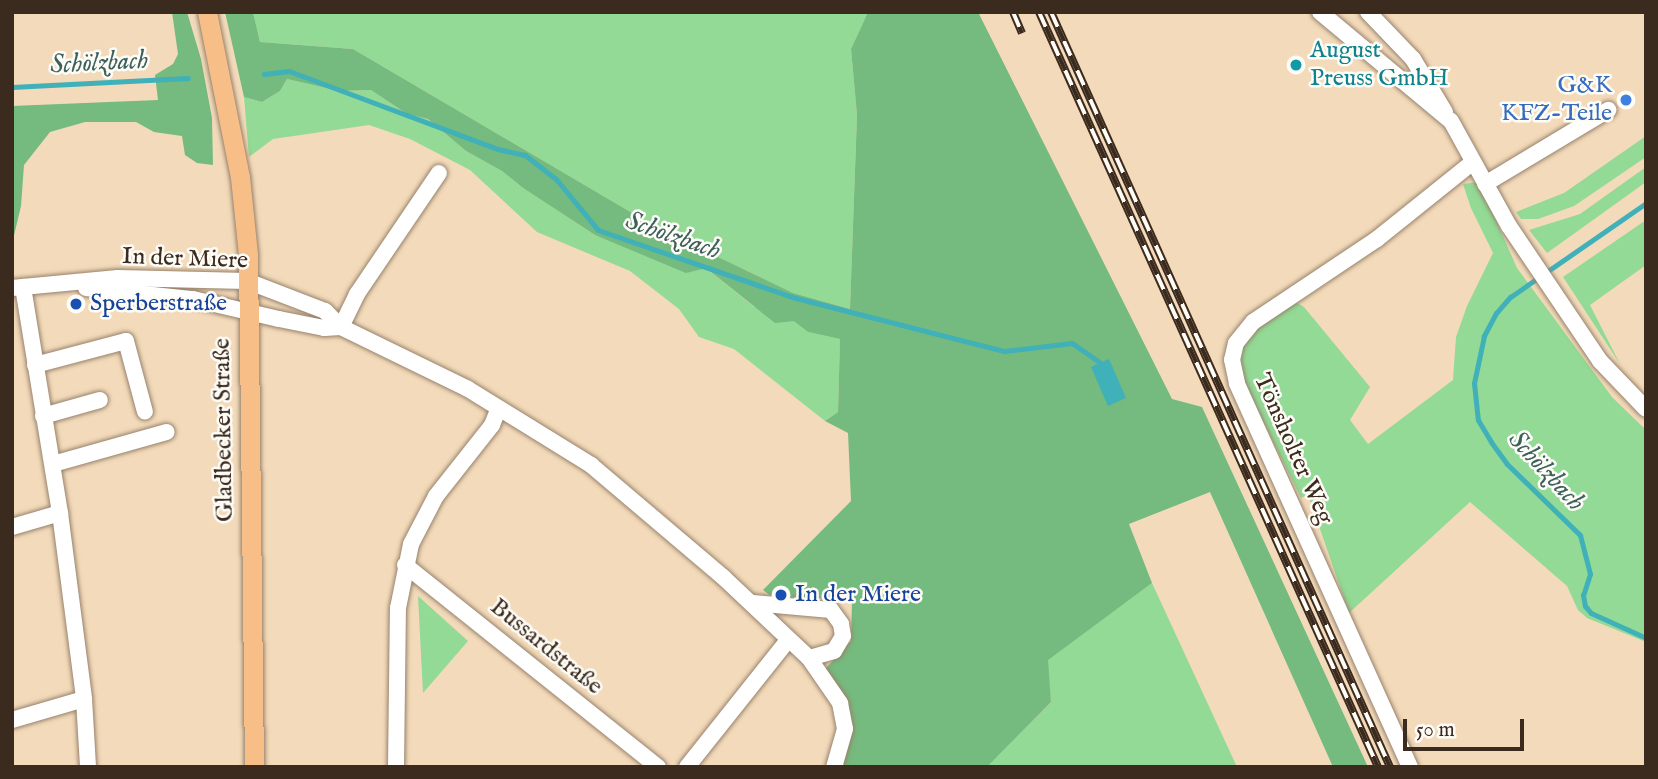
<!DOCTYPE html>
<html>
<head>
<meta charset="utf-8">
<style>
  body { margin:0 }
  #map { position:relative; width:1658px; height:779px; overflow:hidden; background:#f3daba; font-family:"IM FELL English",serif }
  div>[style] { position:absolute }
  .green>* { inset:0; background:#92da95 }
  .forest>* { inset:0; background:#75ba7e }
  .water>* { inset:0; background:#40b0b9 }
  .stream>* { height:5px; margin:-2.5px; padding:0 2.5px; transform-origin:2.5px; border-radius:2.5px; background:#40b0b9 }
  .roads { filter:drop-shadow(0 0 2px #97826c) drop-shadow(0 0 2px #97826c) }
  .minor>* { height:16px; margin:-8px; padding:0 8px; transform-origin:8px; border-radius:8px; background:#fff }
  .major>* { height:19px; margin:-9.5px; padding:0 9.5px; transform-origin:9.5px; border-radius:9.5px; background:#f7be88 }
  .rail>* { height:8px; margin-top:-4px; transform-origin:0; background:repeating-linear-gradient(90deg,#fdfcf7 0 16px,#3b2a1e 0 32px); box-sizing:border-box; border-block:2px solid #3b2a1e }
  .dots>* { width:19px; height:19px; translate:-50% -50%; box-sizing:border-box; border:4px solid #fdfcf7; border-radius:50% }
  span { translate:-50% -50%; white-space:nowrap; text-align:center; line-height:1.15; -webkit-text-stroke:5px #fdfcf7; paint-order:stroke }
  .culture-label { font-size:24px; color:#0d838f }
  .left { translate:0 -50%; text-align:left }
  .shop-label { font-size:24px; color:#366cbe }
  .right { translate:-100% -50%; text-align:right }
  .street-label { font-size:24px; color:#3b2a1e }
  .transit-label { font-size:24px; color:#164399 }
  .water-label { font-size:26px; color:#3d605c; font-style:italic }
  .frame { position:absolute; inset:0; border:14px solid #3b2a1e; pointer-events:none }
  .scale { position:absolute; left:1403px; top:719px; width:121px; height:32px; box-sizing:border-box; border:4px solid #3b2a1e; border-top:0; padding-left:9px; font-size:21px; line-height:24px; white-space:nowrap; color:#3b2a1e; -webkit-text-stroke:5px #fdfcf7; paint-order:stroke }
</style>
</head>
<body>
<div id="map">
  <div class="green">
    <div style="clip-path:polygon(253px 12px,868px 12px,851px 49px,857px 115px,850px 309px,793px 293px,656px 227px,353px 49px,260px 42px)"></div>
    <div style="clip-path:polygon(287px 79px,339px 91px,371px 90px,407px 114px,428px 119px,466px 151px,502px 171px,523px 188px,595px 235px,638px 251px,706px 268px,753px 306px,794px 320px,808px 332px,840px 339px,838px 412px,825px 421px,734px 349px,699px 337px,679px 309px,630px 271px,537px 232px,470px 170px,410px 139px,369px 125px,273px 139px,249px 157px,244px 97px,262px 102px,280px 91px)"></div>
    <div style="clip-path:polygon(1646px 136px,1646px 157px,1574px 206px,1538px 219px,1521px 219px,1516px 212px,1564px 193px)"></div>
    <div style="clip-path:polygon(1646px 167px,1646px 182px,1547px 253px,1529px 230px,1580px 214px)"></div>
    <div style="clip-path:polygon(1479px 182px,1517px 268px,1612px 397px,1646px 430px,1646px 642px,1587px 618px,1578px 610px,1567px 586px,1470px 502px,1349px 613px,1308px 494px,1301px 498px,1242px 379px,1239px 350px,1249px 333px,1294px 301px,1304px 307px,1370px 387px,1350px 420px,1368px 444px,1453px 380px,1456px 337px,1467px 306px,1493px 253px,1471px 208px,1463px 184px)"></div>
    <div style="clip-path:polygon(1646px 220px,1646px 265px,1590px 305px,1620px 364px,1563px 277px)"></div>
    <div style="clip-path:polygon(1152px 583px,1237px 767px,987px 767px,1051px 702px,1047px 660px)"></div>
    <div style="clip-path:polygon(418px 596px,468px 641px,423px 693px)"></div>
  </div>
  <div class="forest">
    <div style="clip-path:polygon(172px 12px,187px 12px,201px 59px,212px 118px,213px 165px,197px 163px,185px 155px,182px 136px,154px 132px,136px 122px,85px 122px,50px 132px,24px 165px,21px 206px,12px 244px,12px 106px,158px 100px,155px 75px,173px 64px,178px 54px)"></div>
    <div style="clip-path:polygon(225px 12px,253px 12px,260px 42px,353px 49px,656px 227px,793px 293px,850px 309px,857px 115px,851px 49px,868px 12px,978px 12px,1172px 399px,1202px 407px,1368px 767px,1333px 767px,1210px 492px,1129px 524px,1152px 583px,1048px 660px,1051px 702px,987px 767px,844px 767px,838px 718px,825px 669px,851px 641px,852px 600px,771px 596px,763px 590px,851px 501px,848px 433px,825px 421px,838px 412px,840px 339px,808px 332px,794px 321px,775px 323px,706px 268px,686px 273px,595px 235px,523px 188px,502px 171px,466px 151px,428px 119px,407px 114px,371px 90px,339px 91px,287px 79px,280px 91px,262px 102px,244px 97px)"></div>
  </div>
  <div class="water">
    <div style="clip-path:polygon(1109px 359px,1126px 398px,1108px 406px,1091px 367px)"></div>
  </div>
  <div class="stream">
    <div style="left:264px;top:74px;width:25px;rotate:-7deg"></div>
    <div style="left:289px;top:71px;width:223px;rotate:20.5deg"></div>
    <div style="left:498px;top:149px;width:28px;rotate:13deg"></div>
    <div style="left:525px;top:155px;width:39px;rotate:38deg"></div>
    <div style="left:556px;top:179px;width:66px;rotate:50.5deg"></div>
    <div style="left:598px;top:230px;width:209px;rotate:19deg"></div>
    <div style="left:796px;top:298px;width:215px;rotate:14.3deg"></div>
    <div style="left:1004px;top:351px;width:68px;rotate:-6.7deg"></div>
    <div style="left:1072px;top:343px;width:35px;rotate:35deg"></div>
    <div style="left:12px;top:87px;width:176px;rotate:-2.9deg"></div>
    <div style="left:1646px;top:203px;width:165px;rotate:145.3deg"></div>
    <div style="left:1510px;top:297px;width:21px;rotate:131deg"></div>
    <div style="left:1496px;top:313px;width:26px;rotate:118deg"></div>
    <div style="left:1484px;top:336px;width:48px;rotate:102deg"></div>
    <div style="left:1474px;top:383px;width:37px;rotate:84deg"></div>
    <div style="left:1478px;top:420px;width:26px;rotate:59deg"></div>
    <div style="left:1491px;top:442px;width:27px;rotate:54deg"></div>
    <div style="left:1507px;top:464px;width:102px;rotate:44.2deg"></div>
    <div style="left:1580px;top:535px;width:40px;rotate:75.6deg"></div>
    <div style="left:1590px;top:574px;width:22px;rotate:108deg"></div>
    <div style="left:1583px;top:595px;width:11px;rotate:80deg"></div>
    <div style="left:1585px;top:606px;width:9px;rotate:49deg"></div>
    <div style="left:1591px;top:613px;width:60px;rotate:24.4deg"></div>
  </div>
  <div class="roads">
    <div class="minor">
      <div style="left:1320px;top:12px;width:170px;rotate:39.8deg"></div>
      <div style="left:1451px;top:121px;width:120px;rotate:61.1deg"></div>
      <div style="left:1509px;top:226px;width:163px;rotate:56deg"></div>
      <div style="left:1600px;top:361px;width:66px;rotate:46.2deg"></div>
      <div style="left:1368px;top:12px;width:65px;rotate:46.2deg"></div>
      <div style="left:1413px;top:59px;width:62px;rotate:58.9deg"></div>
      <div style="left:1485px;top:184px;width:144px;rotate:-31deg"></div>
      <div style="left:23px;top:287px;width:229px;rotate:80.7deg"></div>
      <div style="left:60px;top:513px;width:188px;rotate:82.6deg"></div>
      <div style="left:84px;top:699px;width:68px;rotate:86.6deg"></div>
      <div style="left:12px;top:288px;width:106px;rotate:-5.4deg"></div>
      <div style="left:118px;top:278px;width:129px;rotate:1.3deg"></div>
      <div style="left:247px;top:281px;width:84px;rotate:21deg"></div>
      <div style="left:325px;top:311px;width:23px;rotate:45deg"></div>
      <div style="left:341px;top:327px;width:141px;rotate:26deg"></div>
      <div style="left:468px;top:389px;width:145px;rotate:31.7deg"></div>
      <div style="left:591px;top:465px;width:173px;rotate:40.3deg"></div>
      <div style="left:723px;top:577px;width:118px;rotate:43.3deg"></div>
      <div style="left:809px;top:658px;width:55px;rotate:55.4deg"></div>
      <div style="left:840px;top:703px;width:26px;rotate:79deg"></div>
      <div style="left:845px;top:729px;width:40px;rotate:106deg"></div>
      <div style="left:86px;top:288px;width:108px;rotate:5.9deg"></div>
      <div style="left:193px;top:299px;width:88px;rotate:13.1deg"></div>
      <div style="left:279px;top:319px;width:46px;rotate:11.3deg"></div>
      <div style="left:324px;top:328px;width:17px;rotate:-3deg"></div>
      <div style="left:341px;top:327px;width:37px;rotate:-64deg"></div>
      <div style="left:357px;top:294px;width:146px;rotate:-55.9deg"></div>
      <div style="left:35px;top:365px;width:94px;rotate:-14.8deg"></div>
      <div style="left:126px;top:341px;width:73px;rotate:75deg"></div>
      <div style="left:43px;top:416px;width:59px;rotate:-15.7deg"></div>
      <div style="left:53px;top:464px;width:118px;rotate:-15.7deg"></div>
      <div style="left:12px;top:527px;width:50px;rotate:-16.3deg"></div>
      <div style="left:405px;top:565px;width:324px;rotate:38.6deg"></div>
      <div style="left:753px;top:603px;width:78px;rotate:5.1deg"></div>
      <div style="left:831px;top:610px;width:17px;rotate:54deg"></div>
      <div style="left:841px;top:624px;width:12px;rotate:81deg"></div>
      <div style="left:843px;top:636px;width:17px;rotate:121deg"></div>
      <div style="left:834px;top:651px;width:26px;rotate:164deg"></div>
      <div style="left:12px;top:720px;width:75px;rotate:-16.3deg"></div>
      <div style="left:396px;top:767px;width:159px;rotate:-89.3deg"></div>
      <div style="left:398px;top:608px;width:65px;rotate:-78.5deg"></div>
      <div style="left:411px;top:544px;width:54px;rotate:-62.5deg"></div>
      <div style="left:436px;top:496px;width:90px;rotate:-51.7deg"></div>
      <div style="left:492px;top:425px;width:18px;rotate:-68deg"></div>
      <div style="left:687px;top:767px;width:162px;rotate:-51.5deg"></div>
      <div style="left:1410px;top:767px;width:421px;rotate:-114.3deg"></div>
      <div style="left:1237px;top:383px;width:24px;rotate:-102deg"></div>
      <div style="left:1232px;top:360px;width:17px;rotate:-77deg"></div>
      <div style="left:1236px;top:343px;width:27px;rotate:-51deg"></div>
      <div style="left:1253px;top:322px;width:149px;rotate:-33.8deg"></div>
      <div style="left:1377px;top:239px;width:123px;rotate:-38.7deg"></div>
    </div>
    <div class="major">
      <div style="left:207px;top:12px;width:168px;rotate:78.7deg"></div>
      <div style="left:240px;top:177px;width:78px;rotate:84.1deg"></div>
      <div style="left:248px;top:255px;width:512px;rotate:89.33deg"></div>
    </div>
  </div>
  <div class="rail">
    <div style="left:1013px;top:12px;width:23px;rotate:67deg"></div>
    <div style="left:1039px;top:12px;width:828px;rotate:65.82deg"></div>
    <div style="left:1051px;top:12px;width:828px;rotate:65.82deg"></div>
  </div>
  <div class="dots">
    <div style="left:1296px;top:65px;background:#0f9aa8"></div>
    <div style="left:1626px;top:100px;background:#3f7fe0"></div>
    <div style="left:76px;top:304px;background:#1a4fb4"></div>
    <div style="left:781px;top:595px;background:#1a4fb4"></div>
  </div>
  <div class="culture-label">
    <span class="left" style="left:1310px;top:65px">August<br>Preuss GmbH</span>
  </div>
  <div class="shop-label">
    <span class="right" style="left:1612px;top:100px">G&amp;K<br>KFZ-Teile</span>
  </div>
  <div class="street-label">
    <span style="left:185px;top:259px;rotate:2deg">In der Miere</span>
    <span style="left:224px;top:430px;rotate:-91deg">Gladbecker Straße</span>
    <span style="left:1293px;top:449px;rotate:66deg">Tönsholter Weg</span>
    <span style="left:546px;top:647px;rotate:39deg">Bussardstraße</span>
  </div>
  <div class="transit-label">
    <span class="left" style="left:90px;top:304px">Sperberstraße</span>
    <span class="left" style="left:795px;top:595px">In der Miere</span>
  </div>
  <div class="water-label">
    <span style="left:99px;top:63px;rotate:-3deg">Schölzbach</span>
    <span style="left:673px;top:236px;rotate:19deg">Schölzbach</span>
    <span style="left:1546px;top:471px;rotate:47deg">Schölzbach</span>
  </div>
  <div class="frame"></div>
  <div class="scale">50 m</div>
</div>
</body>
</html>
